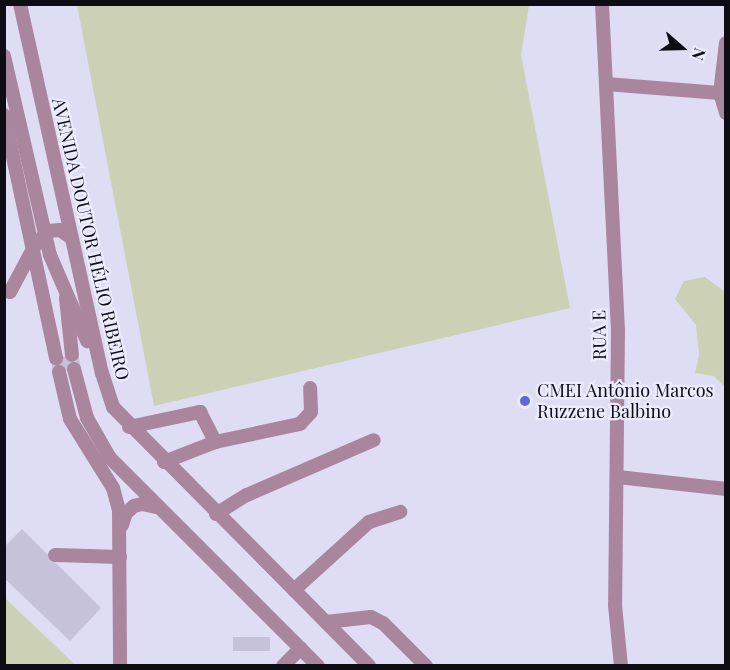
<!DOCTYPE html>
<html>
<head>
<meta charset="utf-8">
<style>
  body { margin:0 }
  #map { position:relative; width:730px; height:670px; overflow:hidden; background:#dfddf4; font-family:"Playfair Display",serif }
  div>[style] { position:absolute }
  .green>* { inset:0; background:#ccd0b4 }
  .building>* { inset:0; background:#c5c2d9 }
  .minor>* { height:14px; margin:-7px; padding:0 7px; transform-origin:7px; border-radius:7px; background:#a9869d }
  .dots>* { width:16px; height:16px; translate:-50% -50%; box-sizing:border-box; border:3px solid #edebfe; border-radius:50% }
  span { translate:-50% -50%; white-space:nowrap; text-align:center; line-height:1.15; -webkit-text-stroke:4.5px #edebfe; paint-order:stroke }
  .street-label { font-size:18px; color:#0e0d14 }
  .poi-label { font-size:18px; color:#0e0d14 }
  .left { translate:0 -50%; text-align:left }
  .frame { position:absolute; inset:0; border:6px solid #0e0d14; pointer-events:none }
  .north { position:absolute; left:652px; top:18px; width:60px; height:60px; -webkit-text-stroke:4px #edebfe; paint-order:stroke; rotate:110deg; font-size:16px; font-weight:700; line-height:24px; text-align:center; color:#0e0d14 }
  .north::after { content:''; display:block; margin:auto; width:21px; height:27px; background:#0e0d14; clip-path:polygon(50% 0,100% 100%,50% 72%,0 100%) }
</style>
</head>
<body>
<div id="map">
  <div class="green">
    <div style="clip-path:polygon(77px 5px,529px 5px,521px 55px,570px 308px,154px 406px)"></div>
    <div style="clip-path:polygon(705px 277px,725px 292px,725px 387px,714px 376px,695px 373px,699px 355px,696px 325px,675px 299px,684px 281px)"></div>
    <div style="clip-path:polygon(5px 598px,66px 656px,75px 665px,5px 665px)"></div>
  </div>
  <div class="building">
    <div style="clip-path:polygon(78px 354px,81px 368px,53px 373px,51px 359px)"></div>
    <div style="clip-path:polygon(22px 529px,101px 608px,70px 641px,4px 578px,4px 547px)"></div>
    <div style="clip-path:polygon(233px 637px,270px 637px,270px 651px,233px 651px)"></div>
  </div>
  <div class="minor">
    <div style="left:20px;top:4px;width:378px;rotate:77.5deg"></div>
    <div style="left:102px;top:373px;width:36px;rotate:72deg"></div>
    <div style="left:113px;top:407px;width:364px;rotate:45.3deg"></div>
    <div style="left:602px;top:4px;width:325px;rotate:87.2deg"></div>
    <div style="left:618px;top:329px;width:276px;rotate:90.6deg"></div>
    <div style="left:615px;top:605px;width:61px;rotate:84.4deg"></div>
    <div style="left:726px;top:43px;width:50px;rotate:96.8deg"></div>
    <div style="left:720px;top:93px;width:21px;rotate:73deg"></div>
    <div style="left:4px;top:56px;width:204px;rotate:77deg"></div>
    <div style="left:50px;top:255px;width:94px;rotate:66.7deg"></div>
    <div style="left:606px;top:84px;width:114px;rotate:4.5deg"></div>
    <div style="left:4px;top:115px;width:249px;rotate:77.9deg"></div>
    <div style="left:10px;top:292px;width:51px;rotate:-61.9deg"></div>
    <div style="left:34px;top:247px;width:21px;rotate:-49deg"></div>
    <div style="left:48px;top:231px;width:12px;rotate:-5deg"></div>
    <div style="left:60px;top:230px;width:12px;rotate:35deg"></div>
    <div style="left:66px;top:298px;width:57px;rotate:84deg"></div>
    <div style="left:74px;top:369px;width:51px;rotate:75.1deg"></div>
    <div style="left:87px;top:418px;width:46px;rotate:60.1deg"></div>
    <div style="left:110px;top:458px;width:294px;rotate:45deg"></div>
    <div style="left:59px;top:372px;width:48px;rotate:76.8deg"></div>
    <div style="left:70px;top:419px;width:81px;rotate:58.1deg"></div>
    <div style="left:113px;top:488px;width:24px;rotate:75deg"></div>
    <div style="left:119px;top:511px;width:155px;rotate:89.6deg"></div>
    <div style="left:129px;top:427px;width:73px;rotate:-11.9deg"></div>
    <div style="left:200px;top:412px;width:34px;rotate:63deg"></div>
    <div style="left:164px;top:462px;width:55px;rotate:-21.4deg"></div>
    <div style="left:215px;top:442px;width:87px;rotate:-12deg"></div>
    <div style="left:300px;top:424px;width:16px;rotate:-47deg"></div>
    <div style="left:311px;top:412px;width:24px;rotate:-92deg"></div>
    <div style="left:618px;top:477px;width:109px;rotate:6.3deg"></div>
    <div style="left:216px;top:514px;width:36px;rotate:-32deg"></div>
    <div style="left:247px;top:495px;width:138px;rotate:-23.4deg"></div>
    <div style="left:122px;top:525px;width:13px;rotate:-72deg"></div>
    <div style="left:126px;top:513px;width:11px;rotate:-41deg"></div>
    <div style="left:134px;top:506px;width:8px;rotate:-14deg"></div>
    <div style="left:142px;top:504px;width:14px;rotate:12deg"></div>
    <div style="left:55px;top:555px;width:65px;rotate:1.8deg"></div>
    <div style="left:294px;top:590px;width:101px;rotate:-42.2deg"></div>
    <div style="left:369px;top:522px;width:33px;rotate:-18deg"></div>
    <div style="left:326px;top:622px;width:45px;rotate:-6.3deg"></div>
    <div style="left:371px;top:617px;width:13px;rotate:27deg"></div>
    <div style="left:383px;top:623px;width:61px;rotate:45deg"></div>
    <div style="left:283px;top:666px;width:25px;rotate:-45deg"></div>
  </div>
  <div class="dots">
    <div style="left:525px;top:401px;background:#6265dd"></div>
  </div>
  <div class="street-label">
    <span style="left:91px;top:239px;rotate:77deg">AVENIDA DOUTOR HÉLIO RIBEIRO</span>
    <span style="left:599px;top:335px;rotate:-91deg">RUA E</span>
  </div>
  <div class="poi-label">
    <span class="left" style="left:537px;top:401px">CMEI Antônio Marcos<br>Ruzzene Balbino</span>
  </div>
  <div class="frame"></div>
  <div class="north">N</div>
</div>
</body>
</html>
